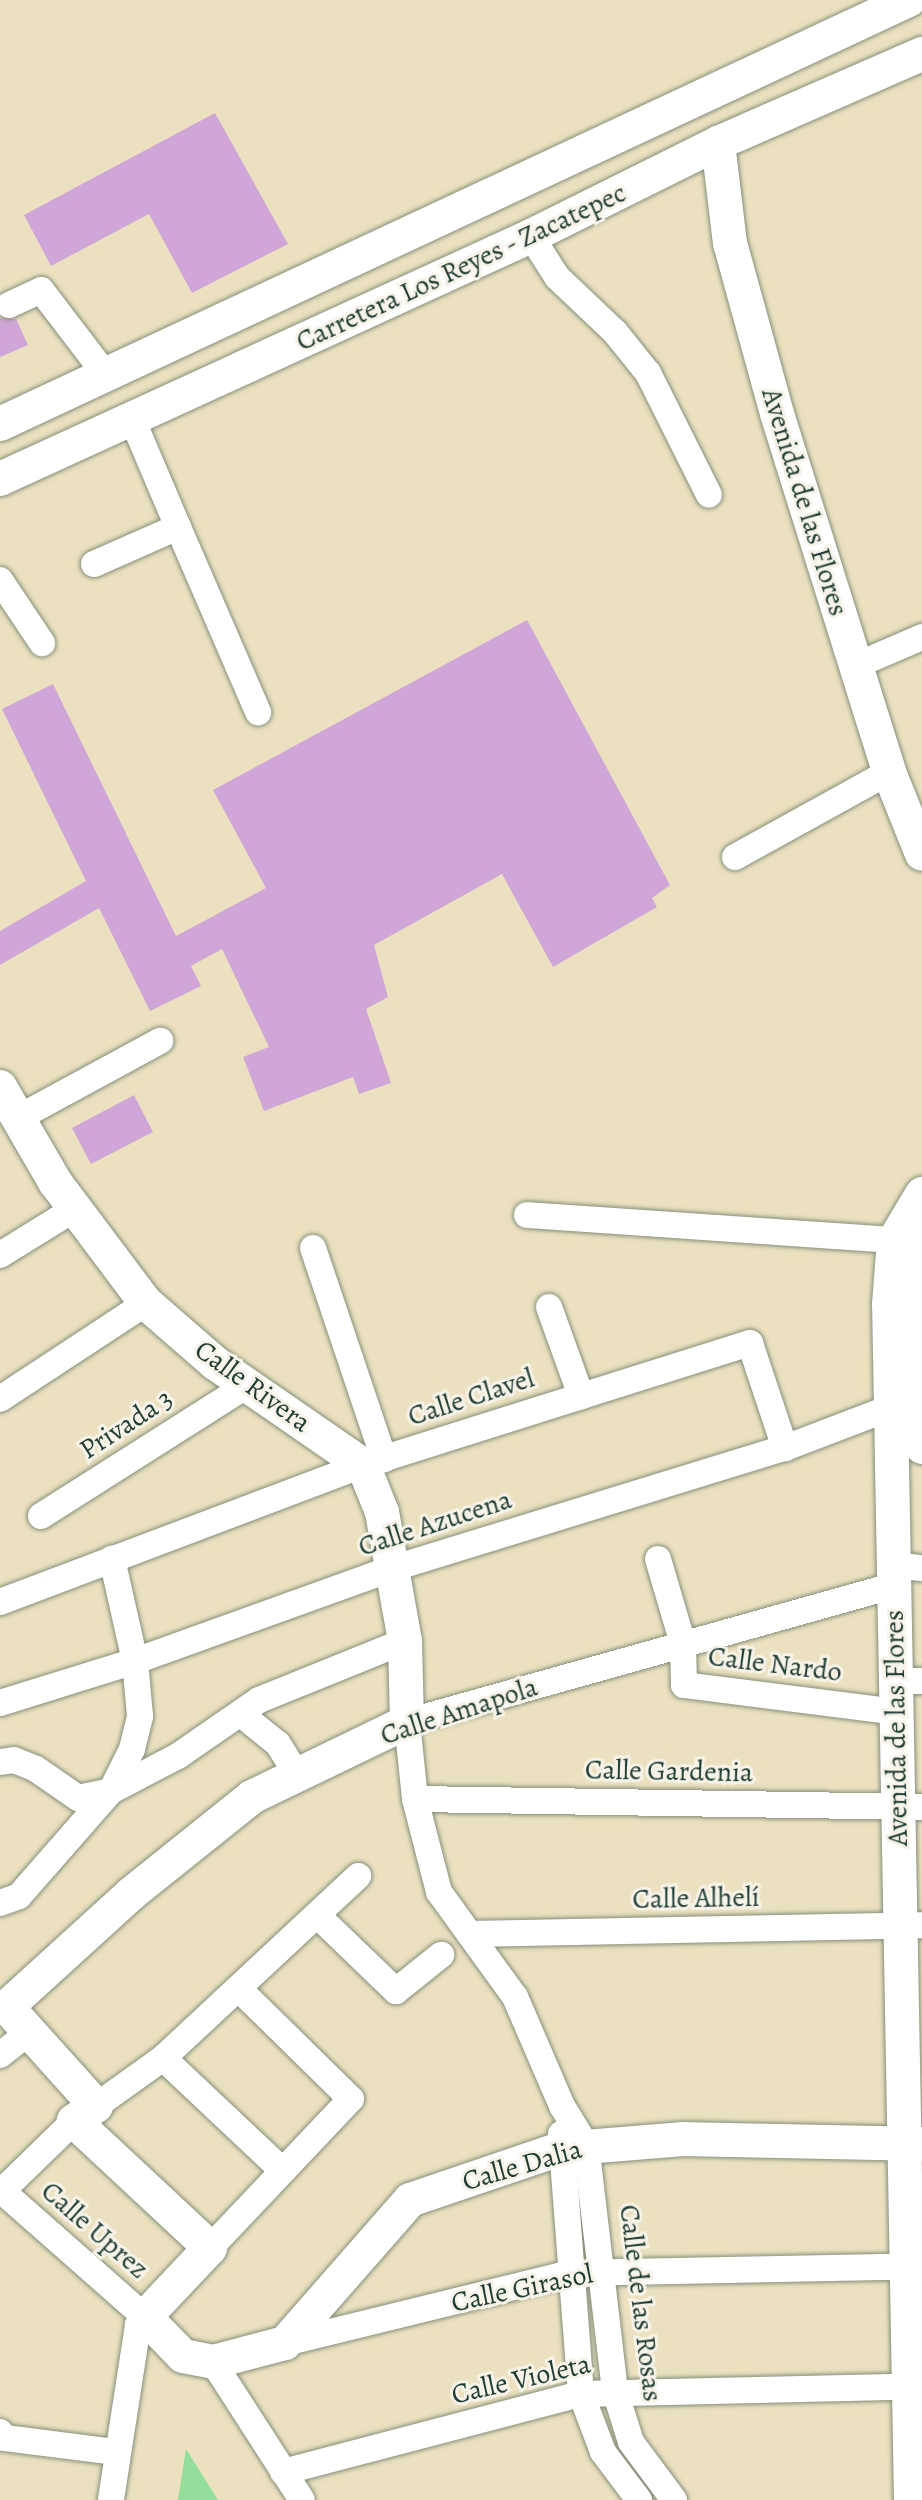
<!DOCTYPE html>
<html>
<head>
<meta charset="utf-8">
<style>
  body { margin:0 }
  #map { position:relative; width:922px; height:2500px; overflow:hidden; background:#ebe1c0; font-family:Alegreya,serif }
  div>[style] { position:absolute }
  .green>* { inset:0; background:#92de9a }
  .building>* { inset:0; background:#d0a6d8 }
  .roads { filter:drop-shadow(0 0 2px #858f7a) drop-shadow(0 0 2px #858f7a) }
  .minor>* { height:26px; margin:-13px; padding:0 13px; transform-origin:13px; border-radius:13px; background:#fff }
  .major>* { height:34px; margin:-17px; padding:0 17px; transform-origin:17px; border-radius:17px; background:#fff }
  span { translate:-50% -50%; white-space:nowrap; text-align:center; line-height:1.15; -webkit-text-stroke:6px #f7f3e8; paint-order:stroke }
  .street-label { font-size:28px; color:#1f3d34 }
</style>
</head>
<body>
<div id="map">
  <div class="green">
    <div style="clip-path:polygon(186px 2449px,218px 2500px,178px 2500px)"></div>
  </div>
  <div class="building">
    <div style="clip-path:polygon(215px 113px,288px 244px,192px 293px,149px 214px,51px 266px,24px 215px)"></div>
    <div style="clip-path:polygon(0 318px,16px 319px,28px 345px,0 357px)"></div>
    <div style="clip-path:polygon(527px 620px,670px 885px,652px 898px,657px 907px,553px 967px,502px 874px,374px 945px,388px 997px,366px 1009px,391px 1083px,359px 1094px,353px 1077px,264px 1111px,243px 1057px,269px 1047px,222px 949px,191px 966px,201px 986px,150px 1011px,99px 908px,0 965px,0 931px,86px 881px,2px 709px,53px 684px,176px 936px,266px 888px,213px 790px)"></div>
    <div style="clip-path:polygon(134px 1095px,153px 1132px,91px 1164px,72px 1128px)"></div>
  </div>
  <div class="roads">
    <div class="minor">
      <div style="left:531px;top:236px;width:49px;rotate:57.6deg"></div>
      <div style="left:557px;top:277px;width:80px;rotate:43.5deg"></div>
      <div style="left:615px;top:332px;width:53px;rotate:51.2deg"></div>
      <div style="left:648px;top:373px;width:136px;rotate:63.4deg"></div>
      <div style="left:9px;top:305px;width:35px;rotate:-25deg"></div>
      <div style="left:41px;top:290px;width:107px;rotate:52.6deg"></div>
      <div style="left:178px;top:527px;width:202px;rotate:66.6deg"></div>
      <div style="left:94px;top:564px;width:92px;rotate:-23.8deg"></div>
      <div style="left:178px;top:527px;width:115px;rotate:-113deg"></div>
      <div style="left:0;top:580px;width:76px;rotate:56.3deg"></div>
      <div style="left:855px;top:666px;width:73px;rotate:-23.4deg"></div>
      <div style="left:735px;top:857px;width:176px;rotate:-28.9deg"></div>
      <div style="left:18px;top:1118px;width:162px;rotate:-28.5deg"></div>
      <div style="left:527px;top:1215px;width:387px;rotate:3.9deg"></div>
      <div style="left:313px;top:1248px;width:223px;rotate:71.4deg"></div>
      <div style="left:0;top:1255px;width:89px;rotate:-31.7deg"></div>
      <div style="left:549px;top:1307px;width:95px;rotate:70.2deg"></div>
      <div style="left:0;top:1399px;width:175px;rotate:-33.3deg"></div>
      <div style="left:41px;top:1516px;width:243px;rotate:-32.4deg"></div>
      <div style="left:658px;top:1559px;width:89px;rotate:73.6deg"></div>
      <div style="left:683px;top:1644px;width:41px;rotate:88.6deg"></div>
      <div style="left:684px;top:1685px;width:215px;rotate:7.2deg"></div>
      <div style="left:892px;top:1565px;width:30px;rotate:6deg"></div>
      <div style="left:0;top:1602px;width:388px;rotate:-20.7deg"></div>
      <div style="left:363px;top:1465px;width:406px;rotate:-17.5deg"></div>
      <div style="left:750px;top:1343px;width:111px;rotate:71.6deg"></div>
      <div style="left:896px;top:1681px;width:26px"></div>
      <div style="left:0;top:1703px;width:141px;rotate:-17.3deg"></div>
      <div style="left:135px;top:1661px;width:275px;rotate:-19.8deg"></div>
      <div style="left:394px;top:1568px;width:409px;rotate:-17.1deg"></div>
      <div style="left:785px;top:1448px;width:112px;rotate:-20.9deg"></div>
      <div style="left:242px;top:1715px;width:46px;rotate:38.9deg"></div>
      <div style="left:278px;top:1744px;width:36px;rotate:58deg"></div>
      <div style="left:0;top:1762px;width:14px;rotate:-8deg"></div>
      <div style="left:14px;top:1760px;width:24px;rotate:22deg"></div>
      <div style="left:36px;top:1769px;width:51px;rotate:34.6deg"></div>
      <div style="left:78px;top:1798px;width:34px;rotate:-12deg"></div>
      <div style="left:111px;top:1791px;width:76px;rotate:-27.6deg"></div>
      <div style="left:178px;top:1756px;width:98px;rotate:-34.7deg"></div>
      <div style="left:259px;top:1700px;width:157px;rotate:-22deg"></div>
      <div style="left:415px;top:1799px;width:507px;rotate:0.9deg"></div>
      <div style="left:0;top:1903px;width:20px;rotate:-20deg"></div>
      <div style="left:19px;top:1896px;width:140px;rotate:-48.8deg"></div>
      <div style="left:111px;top:1791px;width:47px;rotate:-63.4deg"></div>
      <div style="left:132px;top:1749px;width:34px;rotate:-76deg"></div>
      <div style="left:140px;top:1716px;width:55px;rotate:-95.2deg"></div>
      <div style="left:135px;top:1661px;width:105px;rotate:-102.7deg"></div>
      <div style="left:317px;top:1915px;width:110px;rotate:43.9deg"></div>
      <div style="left:396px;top:1991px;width:58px;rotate:-38.7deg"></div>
      <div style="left:470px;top:1934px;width:452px;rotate:-1.1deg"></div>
      <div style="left:0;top:2055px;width:37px;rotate:-38deg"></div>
      <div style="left:163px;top:2058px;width:163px;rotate:43.3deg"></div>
      <div style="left:96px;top:2106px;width:82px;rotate:-35.6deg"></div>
      <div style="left:163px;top:2058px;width:267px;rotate:-43deg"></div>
      <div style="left:561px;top:2134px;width:261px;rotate:85.6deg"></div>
      <div style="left:581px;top:2394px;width:62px;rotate:69.2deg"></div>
      <div style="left:603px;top:2452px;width:60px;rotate:53.1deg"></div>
      <div style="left:2px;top:2191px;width:191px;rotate:41.4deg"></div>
      <div style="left:145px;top:2317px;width:11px;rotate:131deg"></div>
      <div style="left:138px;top:2325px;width:177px;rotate:98.8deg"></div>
      <div style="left:0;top:2193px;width:103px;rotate:-44.2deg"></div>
      <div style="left:210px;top:2248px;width:205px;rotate:-46.6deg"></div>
      <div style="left:351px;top:2099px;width:156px;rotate:-135.5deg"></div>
      <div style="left:285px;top:2343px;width:293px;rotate:-13.8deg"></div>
      <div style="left:570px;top:2273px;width:352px;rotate:-1.1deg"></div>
      <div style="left:213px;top:2362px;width:164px;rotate:57.2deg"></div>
      <div style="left:0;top:2432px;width:8px;rotate:50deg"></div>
      <div style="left:5px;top:2438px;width:112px;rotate:7.2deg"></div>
      <div style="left:283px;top:2472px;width:308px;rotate:-14.7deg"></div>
      <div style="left:581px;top:2394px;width:341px;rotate:-1.3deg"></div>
      <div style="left:674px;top:2500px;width:72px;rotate:-126.6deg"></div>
      <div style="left:631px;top:2442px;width:53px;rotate:-107.4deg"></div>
      <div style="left:615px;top:2391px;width:248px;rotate:-96.7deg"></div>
      <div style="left:586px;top:2145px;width:46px;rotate:-121.6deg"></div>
      <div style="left:562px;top:2106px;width:119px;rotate:-113.3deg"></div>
      <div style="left:515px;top:1997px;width:130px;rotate:-125.9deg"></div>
      <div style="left:439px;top:1892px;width:96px;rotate:-104.5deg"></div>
      <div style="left:415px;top:1799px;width:77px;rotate:-95.9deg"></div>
      <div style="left:407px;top:1722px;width:504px;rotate:-15.66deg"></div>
    </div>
    <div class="major">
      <div style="left:718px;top:143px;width:101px;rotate:83.2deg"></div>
      <div style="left:730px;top:243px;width:180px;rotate:74.6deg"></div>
      <div style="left:778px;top:417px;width:372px;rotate:72.6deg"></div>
      <div style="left:889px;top:772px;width:88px;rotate:68.1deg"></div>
      <div style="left:0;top:424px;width:1003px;rotate:-25.01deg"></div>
      <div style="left:0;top:479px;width:584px;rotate:-24.59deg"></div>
      <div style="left:531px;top:236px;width:209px;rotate:-26.4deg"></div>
      <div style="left:718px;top:143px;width:223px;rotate:-23.6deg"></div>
      <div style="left:0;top:1087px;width:110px;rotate:59.9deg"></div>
      <div style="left:55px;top:1182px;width:151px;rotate:53.1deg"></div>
      <div style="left:146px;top:1303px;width:91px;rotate:41deg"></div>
      <div style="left:215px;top:1363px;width:180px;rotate:34.6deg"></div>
      <div style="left:363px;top:1465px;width:51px;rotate:68deg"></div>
      <div style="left:382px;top:1512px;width:131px;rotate:79.9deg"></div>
      <div style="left:405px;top:1641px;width:81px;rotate:88.6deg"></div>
      <div style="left:407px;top:1722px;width:172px;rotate:154.2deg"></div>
      <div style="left:252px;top:1797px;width:155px;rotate:141.3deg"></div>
      <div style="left:131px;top:1894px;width:168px;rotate:137.7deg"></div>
      <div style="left:7px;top:2007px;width:133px;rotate:48deg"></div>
      <div style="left:96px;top:2106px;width:27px;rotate:146deg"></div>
      <div style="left:74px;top:2121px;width:186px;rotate:43deg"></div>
      <div style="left:210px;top:2248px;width:95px;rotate:133.3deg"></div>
      <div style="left:145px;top:2317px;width:54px;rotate:45.7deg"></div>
      <div style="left:183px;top:2356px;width:31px;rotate:11deg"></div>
      <div style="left:213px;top:2362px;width:74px;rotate:-14.8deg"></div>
      <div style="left:285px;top:2343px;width:190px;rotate:-48.8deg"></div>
      <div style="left:410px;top:2200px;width:158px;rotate:-18.8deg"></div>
      <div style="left:560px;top:2149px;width:124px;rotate:-4.6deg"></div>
      <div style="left:684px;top:2139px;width:238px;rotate:1.2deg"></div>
      <div style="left:918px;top:1207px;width:240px;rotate:89deg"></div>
      <div style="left:911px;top:2500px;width:1196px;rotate:-91.05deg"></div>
      <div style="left:889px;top:1304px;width:63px;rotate:-85.5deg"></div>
      <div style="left:894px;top:1241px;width:55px;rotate:-59.2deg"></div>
    </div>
  </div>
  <div class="street-label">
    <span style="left:461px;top:267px;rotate:-25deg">Carretera Los Reyes - Zacatepec</span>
    <span style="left:805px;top:502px;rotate:73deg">Avenida de las Flores</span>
    <span style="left:253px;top:1386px;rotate:36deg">Calle Rivera</span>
    <span style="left:471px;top:1397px;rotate:-18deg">Calle Clavel</span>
    <span style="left:126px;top:1424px;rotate:-33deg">Privada 3</span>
    <span style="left:435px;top:1523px;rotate:-18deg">Calle Azucena</span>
    <span style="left:775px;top:1664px;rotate:7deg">Calle Nardo</span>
    <span style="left:459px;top:1711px;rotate:-18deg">Calle Amapola</span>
    <span style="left:896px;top:1728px;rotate:-91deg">Avenida de las Flores</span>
    <span style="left:669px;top:1771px;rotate:1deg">Calle Gardenia</span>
    <span style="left:696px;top:1898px;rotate:-1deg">Calle Alhelí</span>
    <span style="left:522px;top:2165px;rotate:-16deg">Calle Dalia</span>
    <span style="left:95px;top:2230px;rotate:41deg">Calle Uprez</span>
    <span style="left:522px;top:2288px;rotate:-12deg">Calle Girasol</span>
    <span style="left:641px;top:2303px;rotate:83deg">Calle de las Rosas</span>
    <span style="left:521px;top:2379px;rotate:-13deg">Calle Violeta</span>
  </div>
</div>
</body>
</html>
